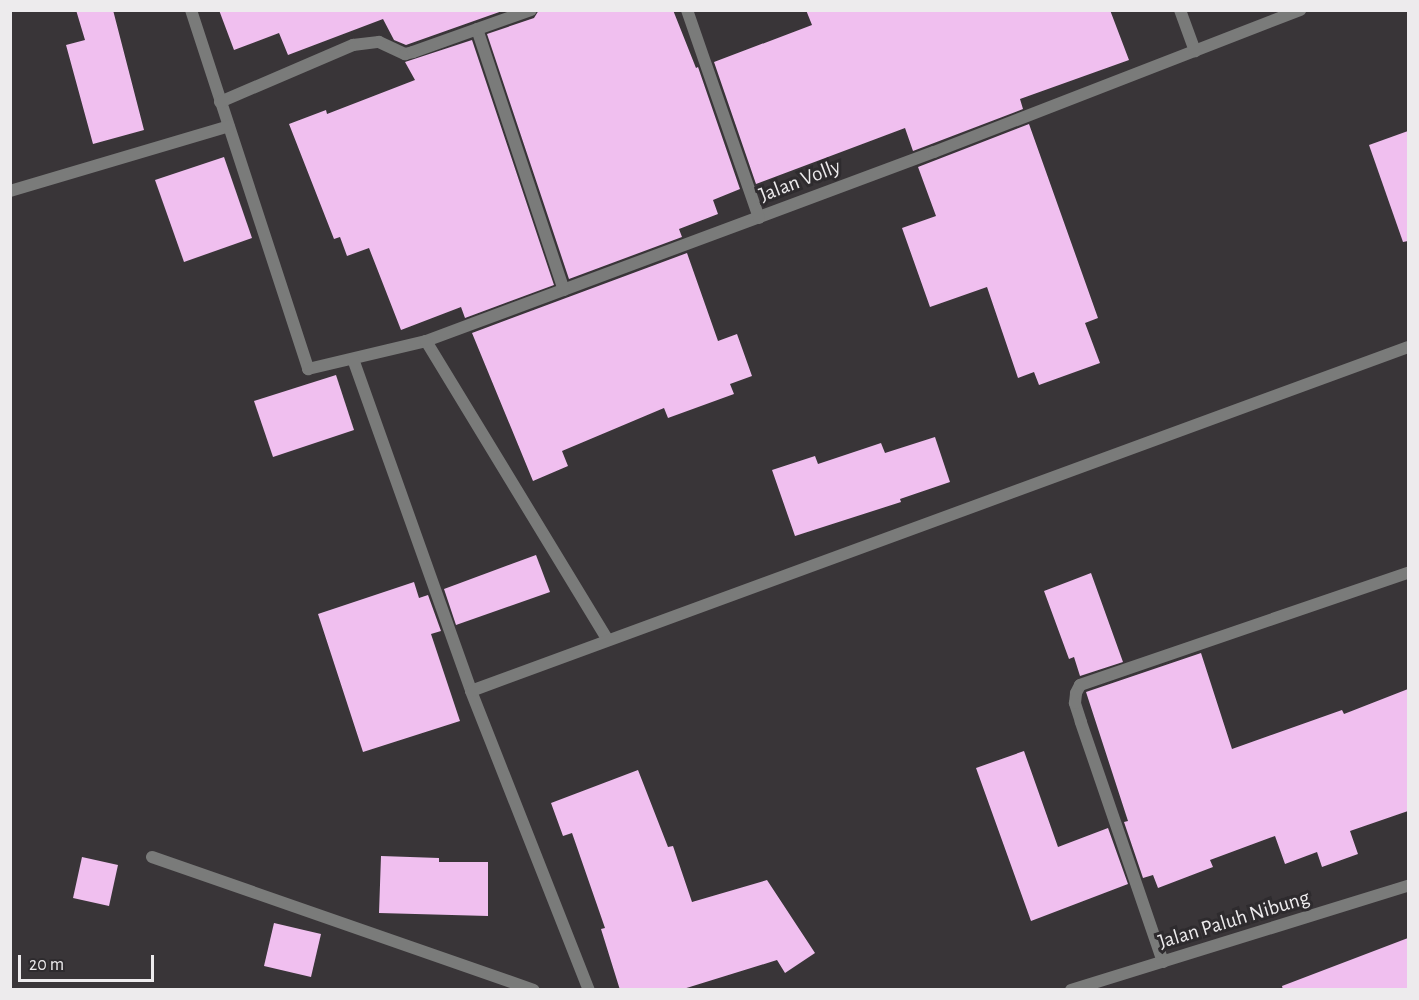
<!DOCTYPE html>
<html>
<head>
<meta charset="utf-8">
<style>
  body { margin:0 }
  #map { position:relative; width:1419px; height:1000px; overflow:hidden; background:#393538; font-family:"Alegreya Sans",sans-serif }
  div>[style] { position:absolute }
  .building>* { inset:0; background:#f0bfef }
  .street>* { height:12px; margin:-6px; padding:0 6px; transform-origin:6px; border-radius:6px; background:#7a7b7a }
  span { translate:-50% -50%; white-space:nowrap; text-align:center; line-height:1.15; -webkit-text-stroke:6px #2e2b2e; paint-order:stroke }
  .street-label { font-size:21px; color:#edebed }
  .frame { position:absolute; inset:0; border:12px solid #edebed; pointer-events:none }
  .scale { position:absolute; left:18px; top:955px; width:136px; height:27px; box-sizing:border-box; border:3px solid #edebed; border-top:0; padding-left:8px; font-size:18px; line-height:21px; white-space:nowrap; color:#edebed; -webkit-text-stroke:4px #2e2b2e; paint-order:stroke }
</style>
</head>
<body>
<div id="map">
  <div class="building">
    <div style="clip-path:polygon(76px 10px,113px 10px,144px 130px,93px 144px,66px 45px,85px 40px)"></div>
    <div style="clip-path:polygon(219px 10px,505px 10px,406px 45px,394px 40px,383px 19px,288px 55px,279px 33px,234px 50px)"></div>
    <div style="clip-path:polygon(539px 10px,673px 10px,696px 68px,698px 67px,740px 189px,713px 200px,718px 214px,679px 229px,682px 237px,569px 279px,487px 34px,534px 18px)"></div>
    <div style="clip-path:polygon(806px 10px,1110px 10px,1129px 60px,1020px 99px,1023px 109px,913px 151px,905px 128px,756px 184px,714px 62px,812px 25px)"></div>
    <div style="clip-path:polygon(472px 40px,554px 285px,465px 318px,461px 307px,401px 330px,369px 248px,347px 256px,340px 237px,334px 239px,289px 124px,326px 110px,327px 114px,415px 80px,405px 62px)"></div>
    <div style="clip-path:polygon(1029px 124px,1098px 318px,1085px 323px,1100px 363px,1039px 385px,1034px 372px,1018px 378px,987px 287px,930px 307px,902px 228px,936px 216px,918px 167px)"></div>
    <div style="clip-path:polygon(1408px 131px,1408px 241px,1403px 242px,1369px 145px)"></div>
    <div style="clip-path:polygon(224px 157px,252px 238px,184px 262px,155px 180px)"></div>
    <div style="clip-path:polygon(687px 253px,718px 341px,737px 334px,752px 376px,730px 384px,734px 394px,668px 418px,664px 408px,562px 451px,568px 466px,533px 481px,472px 333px)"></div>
    <div style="clip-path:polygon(336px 375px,354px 430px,273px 457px,254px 401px)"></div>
    <div style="clip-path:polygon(935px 437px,950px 482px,900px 499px,901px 502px,795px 536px,772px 470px,815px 456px,818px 464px,881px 443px,885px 453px)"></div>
    <div style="clip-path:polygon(536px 555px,550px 592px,456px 625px,444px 589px)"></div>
    <div style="clip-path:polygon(1091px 573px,1123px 662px,1080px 676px,1074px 657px,1069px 659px,1044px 591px)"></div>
    <div style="clip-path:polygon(414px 582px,419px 598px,428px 595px,441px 631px,431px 634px,460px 721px,363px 752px,318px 614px)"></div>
    <div style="clip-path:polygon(1201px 653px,1232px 749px,1342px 710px,1344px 714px,1408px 689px,1408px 811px,1350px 831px,1358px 854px,1322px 867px,1317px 852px,1285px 864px,1275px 836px,1210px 860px,1213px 867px,1158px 888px,1153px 875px,1143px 878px,1124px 822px,1128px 821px,1086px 692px)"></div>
    <div style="clip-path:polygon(1024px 751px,1058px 847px,1108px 828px,1128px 884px,1031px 921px,976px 768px)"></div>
    <div style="clip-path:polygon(638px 770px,668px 847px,673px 846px,692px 902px,767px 880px,815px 953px,785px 973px,777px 960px,680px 990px,620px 990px,601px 929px,605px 928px,572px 833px,563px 836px,551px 803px)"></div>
    <div style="clip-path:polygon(381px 856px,439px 858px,439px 862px,488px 862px,488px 916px,379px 913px)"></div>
    <div style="clip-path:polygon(82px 857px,118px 865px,109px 906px,73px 898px)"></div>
    <div style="clip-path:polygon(274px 923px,321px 934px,311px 977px,264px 966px)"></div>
    <div style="clip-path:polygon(1408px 938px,1408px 990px,1283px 990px,1282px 986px)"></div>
  </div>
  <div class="street">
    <div style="left:191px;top:10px;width:378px;rotate:71.9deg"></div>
    <div style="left:308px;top:369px;width:121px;rotate:-13.3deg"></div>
    <div style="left:426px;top:341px;width:542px;rotate:-20.41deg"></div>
    <div style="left:934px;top:152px;width:393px;rotate:-21.2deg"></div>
    <div style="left:687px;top:10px;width:220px;rotate:70.9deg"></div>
    <div style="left:1180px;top:10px;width:44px;rotate:69.9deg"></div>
    <div style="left:477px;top:29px;width:275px;rotate:71.6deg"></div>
    <div style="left:220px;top:102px;width:145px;rotate:-23.2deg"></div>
    <div style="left:353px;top:45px;width:26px;rotate:-7deg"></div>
    <div style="left:379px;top:42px;width:29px;rotate:25deg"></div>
    <div style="left:405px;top:54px;width:8px;rotate:-14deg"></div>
    <div style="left:413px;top:52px;width:125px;rotate:-19.6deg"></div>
    <div style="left:10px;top:191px;width:228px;rotate:-16.5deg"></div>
    <div style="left:426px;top:341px;width:350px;rotate:58.7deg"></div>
    <div style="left:353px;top:359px;width:352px;rotate:70.4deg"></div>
    <div style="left:471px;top:691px;width:321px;rotate:68.5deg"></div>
    <div style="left:471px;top:691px;width:998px;rotate:-20.16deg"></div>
    <div style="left:152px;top:857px;width:404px;rotate:19.2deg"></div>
    <div style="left:1163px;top:962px;width:254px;rotate:-108.9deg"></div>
    <div style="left:1081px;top:722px;width:20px;rotate:-108deg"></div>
    <div style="left:1075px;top:703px;width:10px;rotate:-84deg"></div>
    <div style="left:1076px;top:693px;width:9px;rotate:-63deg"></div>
    <div style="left:1080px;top:685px;width:347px;rotate:-18.9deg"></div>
    <div style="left:1071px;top:990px;width:353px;rotate:-17.2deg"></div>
  </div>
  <div class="street-label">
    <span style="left:800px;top:181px;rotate:-21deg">Jalan Volly</span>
    <span style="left:1234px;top:920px;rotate:-17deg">Jalan Paluh Nibung</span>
  </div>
  <div class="frame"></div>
  <div class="scale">20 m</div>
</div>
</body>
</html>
